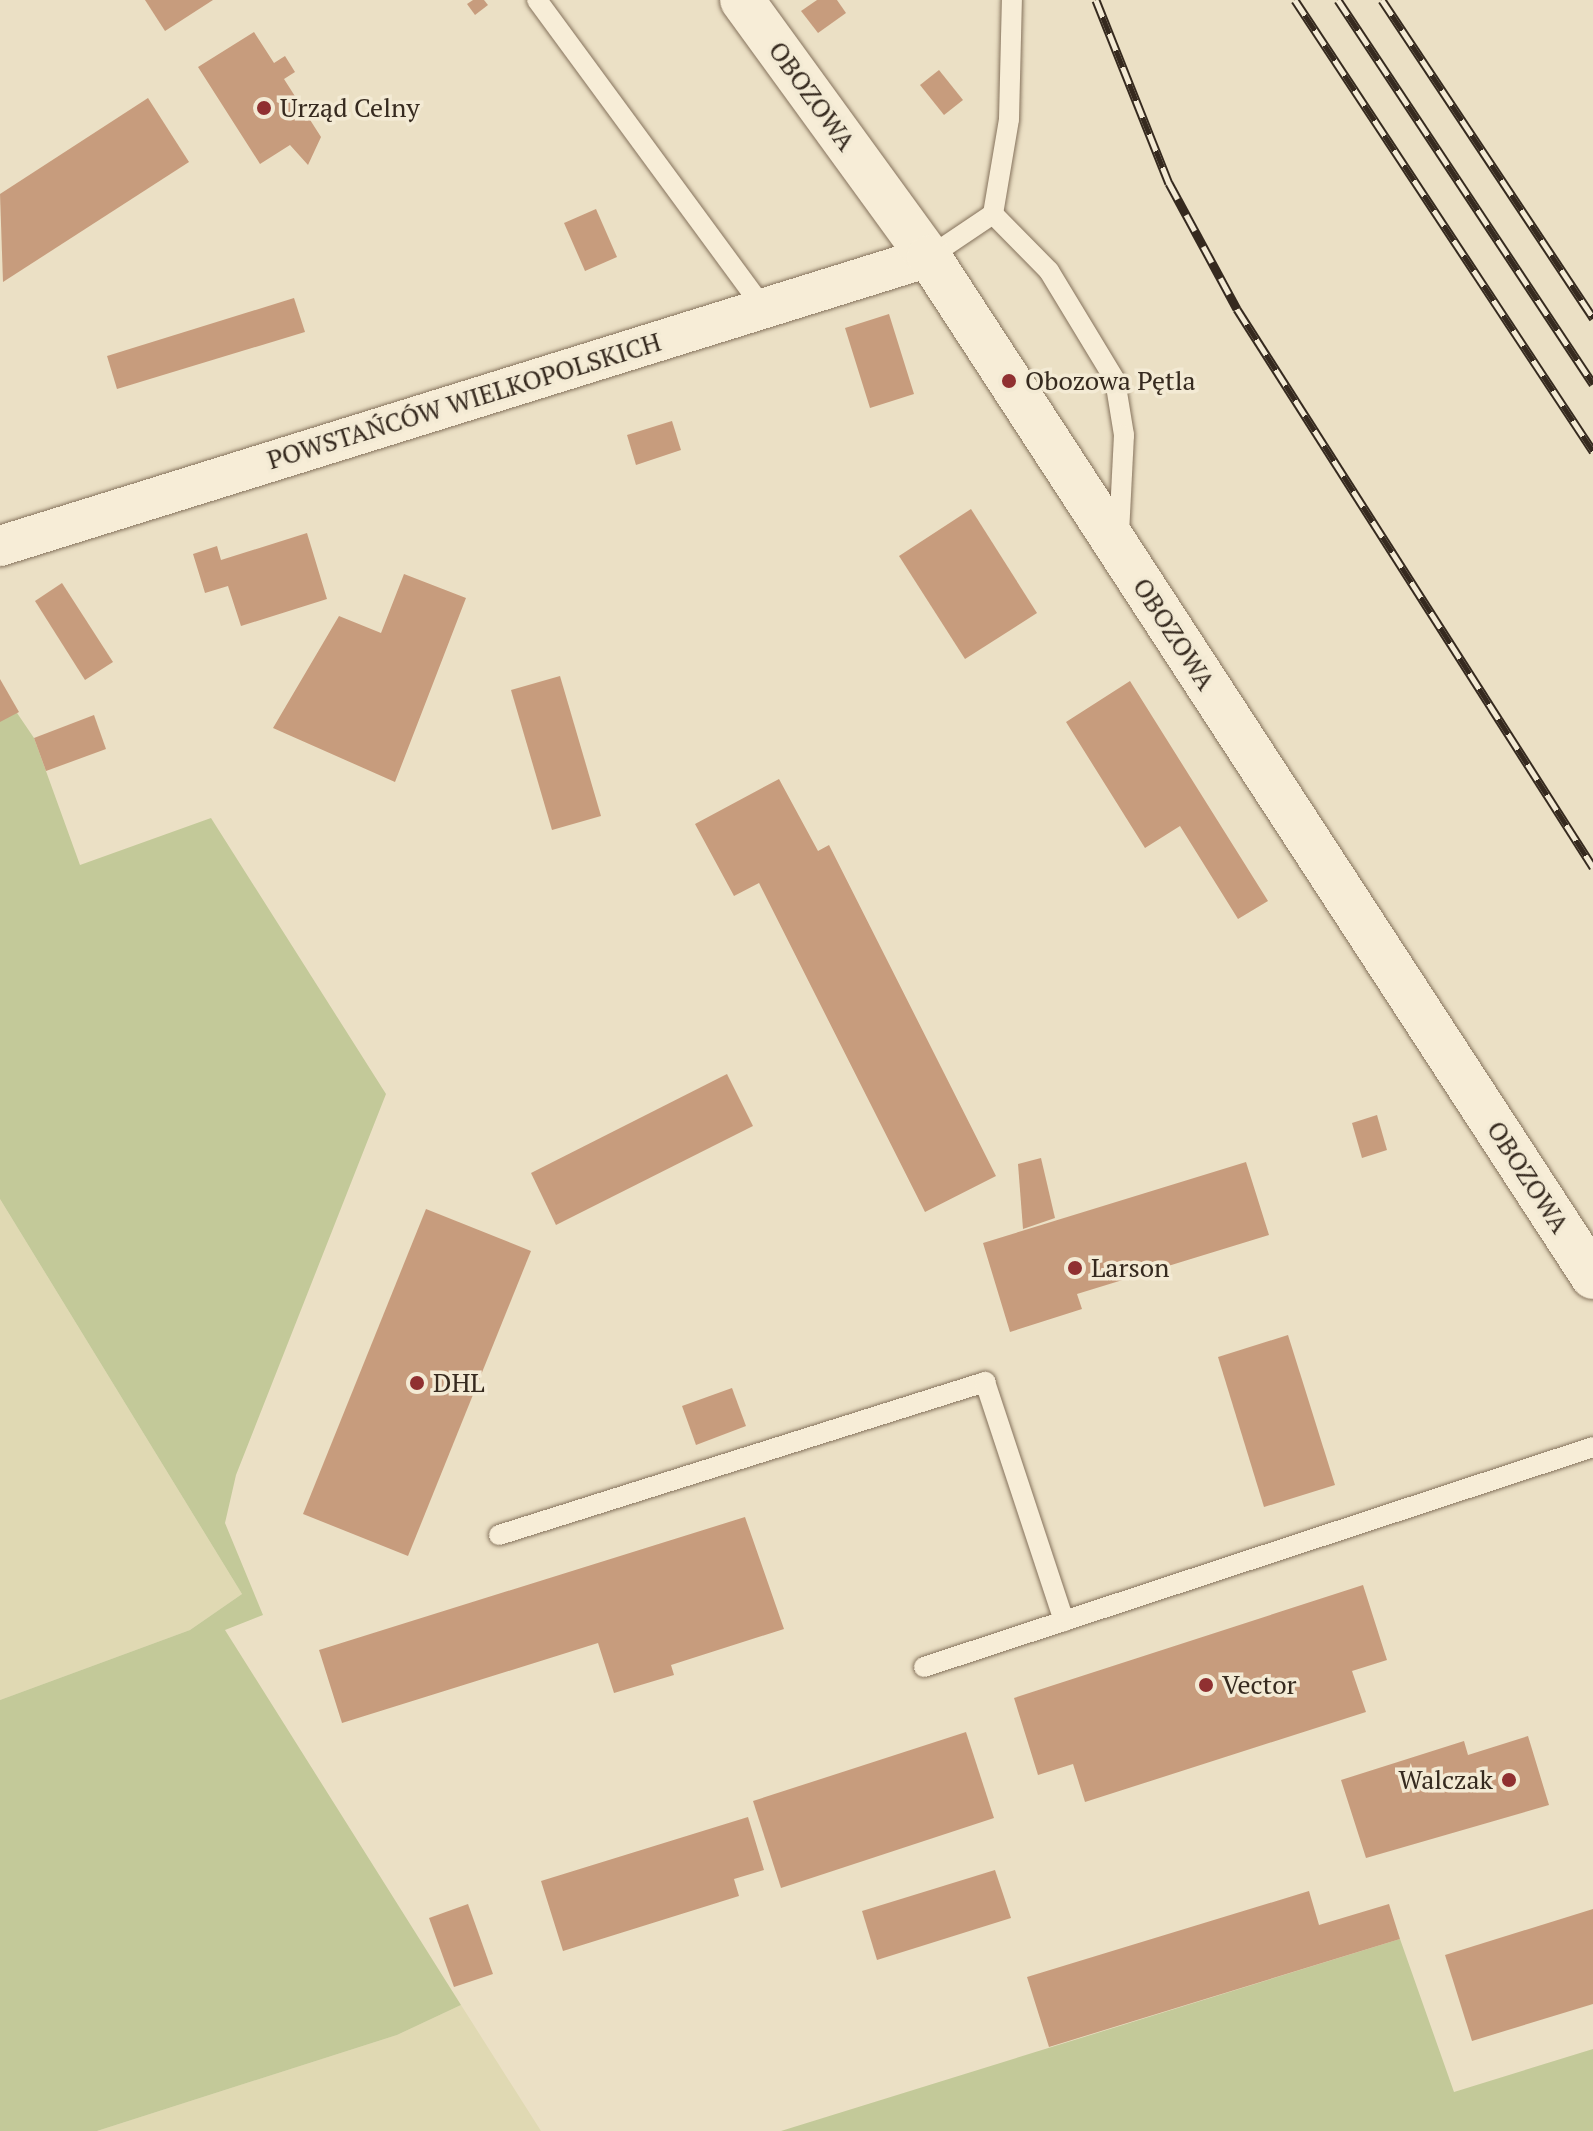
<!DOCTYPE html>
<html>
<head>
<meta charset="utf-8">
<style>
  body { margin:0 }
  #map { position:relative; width:1593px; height:2131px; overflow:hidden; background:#ebe0c5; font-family:"PT Serif",serif }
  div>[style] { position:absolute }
  .farmland>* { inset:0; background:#e0d9b3 }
  .green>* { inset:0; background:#c3c999 }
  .building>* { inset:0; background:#c79c7d }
  .roads { filter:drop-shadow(0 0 2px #85725c) drop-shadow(0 0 2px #85725c) }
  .lane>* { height:20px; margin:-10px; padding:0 10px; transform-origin:10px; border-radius:10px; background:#f7edd7 }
  .street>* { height:40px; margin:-20px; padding:0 20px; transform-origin:20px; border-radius:20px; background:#f7edd7 }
  .secondary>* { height:44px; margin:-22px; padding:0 22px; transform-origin:22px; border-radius:22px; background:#f7edd7 }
  .rail>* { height:9px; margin-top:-4.5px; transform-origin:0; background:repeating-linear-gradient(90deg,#f3ead4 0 18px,#362a1f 0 36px); box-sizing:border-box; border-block:2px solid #362a1f }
  .dots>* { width:22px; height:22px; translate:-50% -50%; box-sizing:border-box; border:4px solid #f3ead4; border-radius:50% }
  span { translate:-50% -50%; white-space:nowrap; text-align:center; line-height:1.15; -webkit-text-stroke:7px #f3ead4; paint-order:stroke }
  .street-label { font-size:26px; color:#362a1f }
  .poi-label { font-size:26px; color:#362a1f }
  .left { translate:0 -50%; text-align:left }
  .right { translate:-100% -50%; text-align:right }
</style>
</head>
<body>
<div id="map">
  <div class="farmland">
    <div style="clip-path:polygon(0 1199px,242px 1594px,190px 1630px,0 1700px)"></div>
    <div style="clip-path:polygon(461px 2005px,541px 2131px,97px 2131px,397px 2035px)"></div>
  </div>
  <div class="green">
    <div style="clip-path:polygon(15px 710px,34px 738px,80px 865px,211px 818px,386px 1094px,236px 1475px,225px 1523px,263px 1615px,225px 1630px,461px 2005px,397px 2035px,97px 2131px,0 2131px,0 1700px,190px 1630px,242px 1594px,0 1199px,0 718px)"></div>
    <div style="clip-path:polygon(1400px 1939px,1454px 2092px,1593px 2049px,1593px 2131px,781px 2131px)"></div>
  </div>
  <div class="building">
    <div style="clip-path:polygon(145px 0,213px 0,165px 31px)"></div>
    <div style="clip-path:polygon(473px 0,484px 0,488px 5px,475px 15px,467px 4px)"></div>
    <div style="clip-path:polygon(817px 0,837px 0,846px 13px,818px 33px,801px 11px)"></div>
    <div style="clip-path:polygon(254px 32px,274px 63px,285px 56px,295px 72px,284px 79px,321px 137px,308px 165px,290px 145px,260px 164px,198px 67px)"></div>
    <div style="clip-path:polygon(939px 70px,963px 100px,944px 115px,920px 85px)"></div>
    <div style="clip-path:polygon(148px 98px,189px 162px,3px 282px,0 194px)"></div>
    <div style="clip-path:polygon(596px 209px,617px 257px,585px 271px,564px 223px)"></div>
    <div style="clip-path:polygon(294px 298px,305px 332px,117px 389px,107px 356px)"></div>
    <div style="clip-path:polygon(889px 314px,914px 394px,870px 408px,845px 328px)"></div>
    <div style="clip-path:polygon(672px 421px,681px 450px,636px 465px,627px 435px)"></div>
    <div style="clip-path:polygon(971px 509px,1037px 613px,965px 659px,899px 556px)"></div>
    <div style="clip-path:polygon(307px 533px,327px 599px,241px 626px,228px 586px,205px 593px,193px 554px,217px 546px,221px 560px)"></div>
    <div style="clip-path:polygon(404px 574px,466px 598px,395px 782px,273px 728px,339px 616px,381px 633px)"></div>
    <div style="clip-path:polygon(62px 583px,113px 662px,85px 680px,35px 601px)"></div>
    <div style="clip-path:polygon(560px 676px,601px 816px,552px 830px,511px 690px)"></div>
    <div style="clip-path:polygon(0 679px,19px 712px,0 722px)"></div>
    <div style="clip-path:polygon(1130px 681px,1268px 901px,1238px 919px,1180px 826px,1145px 848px,1066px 722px)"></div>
    <div style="clip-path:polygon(94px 715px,106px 749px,46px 771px,34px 738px)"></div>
    <div style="clip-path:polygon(779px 779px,818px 851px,829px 845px,996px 1176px,925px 1212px,759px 883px,734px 896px,695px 824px)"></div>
    <div style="clip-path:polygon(727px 1074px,753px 1126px,556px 1225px,531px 1173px)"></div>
    <div style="clip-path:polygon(1377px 1115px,1387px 1150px,1362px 1158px,1352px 1123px)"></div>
    <div style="clip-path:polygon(1041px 1158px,1055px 1218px,1023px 1229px,1018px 1164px)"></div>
    <div style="clip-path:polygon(1246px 1162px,1269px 1235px,1077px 1294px,1082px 1309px,1010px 1332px,983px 1243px)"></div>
    <div style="clip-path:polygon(426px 1209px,531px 1251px,408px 1556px,303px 1514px)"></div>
    <div style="clip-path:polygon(1288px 1335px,1335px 1485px,1264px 1507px,1218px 1357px)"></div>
    <div style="clip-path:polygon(732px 1388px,746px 1426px,696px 1445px,682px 1406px)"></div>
    <div style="clip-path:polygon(745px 1517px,784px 1629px,671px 1665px,674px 1675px,614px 1693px,598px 1643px,342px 1723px,319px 1650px)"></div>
    <div style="clip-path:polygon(1363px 1585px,1387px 1660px,1352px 1671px,1366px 1712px,1085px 1802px,1073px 1764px,1038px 1775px,1014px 1698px)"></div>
    <div style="clip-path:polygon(966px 1732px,994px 1818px,781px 1888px,753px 1801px)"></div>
    <div style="clip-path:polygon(1528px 1736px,1549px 1805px,1366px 1858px,1341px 1780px,1464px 1741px,1468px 1755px)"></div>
    <div style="clip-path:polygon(748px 1817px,764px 1870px,734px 1879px,739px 1896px,563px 1951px,541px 1881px)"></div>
    <div style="clip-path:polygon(995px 1870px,1011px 1918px,877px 1960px,862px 1911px)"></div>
    <div style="clip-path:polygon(1309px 1891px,1319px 1925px,1389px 1904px,1400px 1939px,1049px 2047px,1027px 1977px)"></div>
    <div style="clip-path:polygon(468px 1904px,493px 1974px,454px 1987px,429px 1918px)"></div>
    <div style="clip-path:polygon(1593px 1909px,1593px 2004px,1472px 2041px,1445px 1955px)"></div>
  </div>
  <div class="roads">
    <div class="lane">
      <div style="left:537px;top:0;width:382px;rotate:53.7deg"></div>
      <div style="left:993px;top:214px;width:80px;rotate:45.5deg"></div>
      <div style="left:1049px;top:271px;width:127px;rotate:58.8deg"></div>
      <div style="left:1115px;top:380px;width:56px;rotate:80.7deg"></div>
      <div style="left:1124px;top:435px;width:100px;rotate:92.9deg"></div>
      <div style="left:929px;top:257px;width:77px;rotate:-33.9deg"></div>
      <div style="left:993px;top:214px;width:96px;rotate:-80.4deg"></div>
      <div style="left:1009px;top:119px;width:119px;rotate:-88.6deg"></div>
      <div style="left:499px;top:1535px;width:510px;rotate:-17.47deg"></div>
      <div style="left:985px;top:1382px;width:252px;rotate:71.7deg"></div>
      <div style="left:924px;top:1667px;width:704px;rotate:-18.2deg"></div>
    </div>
    <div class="street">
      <div style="left:0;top:546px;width:973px;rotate:-17.28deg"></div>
    </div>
    <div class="secondary">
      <div style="left:742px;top:0;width:318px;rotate:54deg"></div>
      <div style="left:929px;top:257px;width:1217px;rotate:56.94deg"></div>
    </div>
  </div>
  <div class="rail">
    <div style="left:1096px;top:0;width:197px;rotate:68.3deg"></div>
    <div style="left:1169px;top:183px;width:143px;rotate:61.6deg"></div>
    <div style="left:1237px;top:309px;width:662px;rotate:57.46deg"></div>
    <div style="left:1295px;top:0;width:541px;rotate:56.55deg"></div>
    <div style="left:1338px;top:0;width:461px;rotate:56.4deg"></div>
    <div style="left:1382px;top:0;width:382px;rotate:56.4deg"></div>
  </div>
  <div class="dots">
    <div style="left:264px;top:108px;background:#903031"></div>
    <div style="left:1009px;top:381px;background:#903031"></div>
    <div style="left:1075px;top:1268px;background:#903031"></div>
    <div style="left:417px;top:1383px;background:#903031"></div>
    <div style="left:1206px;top:1685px;background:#903031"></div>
    <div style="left:1509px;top:1780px;background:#903031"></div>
  </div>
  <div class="street-label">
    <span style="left:812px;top:96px;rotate:54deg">OBOZOWA</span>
    <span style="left:464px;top:401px;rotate:-17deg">POWSTAŃCÓW WIELKOPOLSKICH</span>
    <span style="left:1174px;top:634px;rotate:57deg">OBOZOWA</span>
    <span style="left:1528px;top:1177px;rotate:57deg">OBOZOWA</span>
  </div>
  <div class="poi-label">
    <span class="left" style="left:280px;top:108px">Urząd Celny</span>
    <span class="left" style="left:1025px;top:381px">Obozowa Pętla</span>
    <span class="left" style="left:1091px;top:1268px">Larson</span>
    <span class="left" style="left:433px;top:1383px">DHL</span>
    <span class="left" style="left:1222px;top:1685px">Vector</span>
    <span class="right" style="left:1493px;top:1780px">Walczak</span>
  </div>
</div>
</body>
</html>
